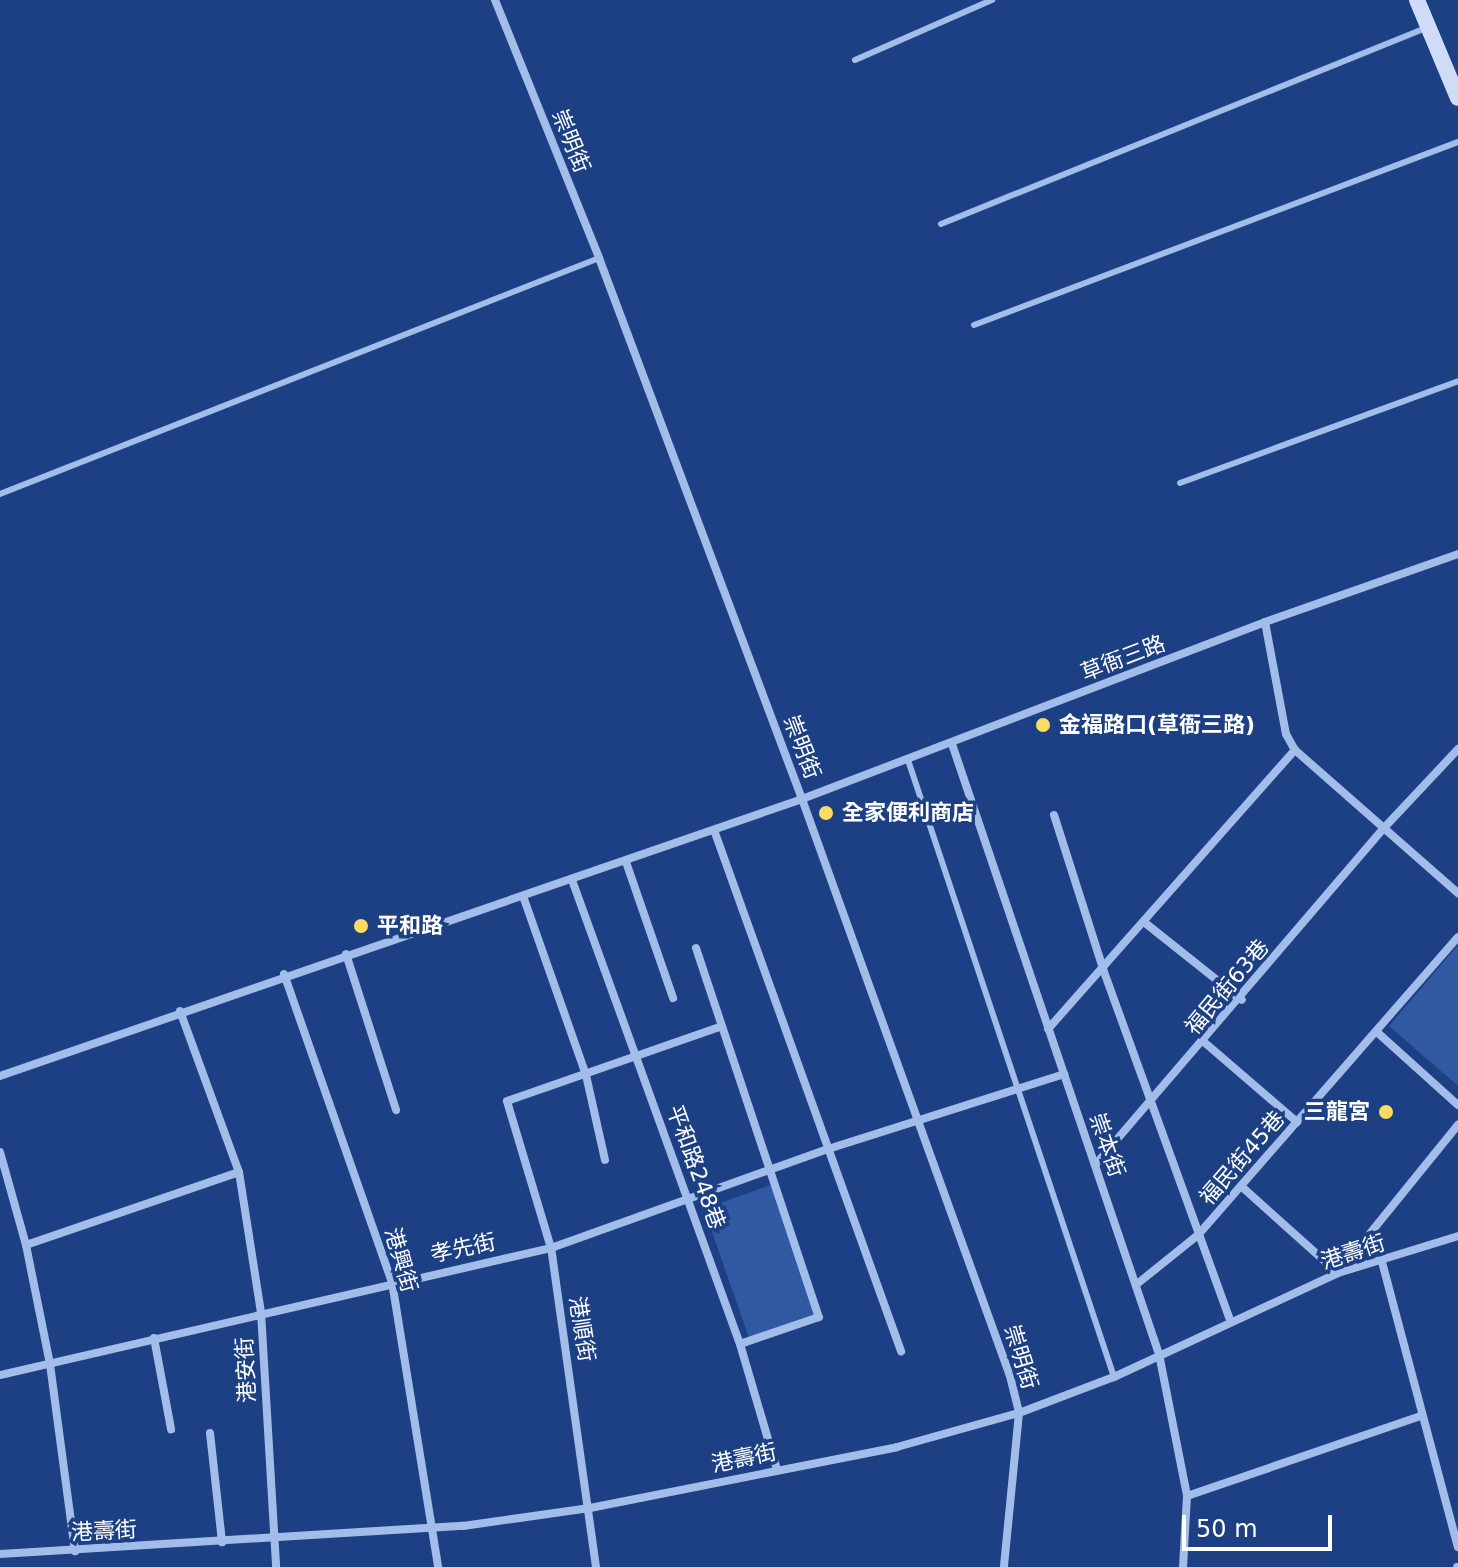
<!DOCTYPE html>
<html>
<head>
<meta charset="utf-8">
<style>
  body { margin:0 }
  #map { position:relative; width:1458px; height:1567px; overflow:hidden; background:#1c4083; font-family:"DejaVu Sans","Noto Sans TC",sans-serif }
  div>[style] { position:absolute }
  .green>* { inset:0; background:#3059a2 }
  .lane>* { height:6px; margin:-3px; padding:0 3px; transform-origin:3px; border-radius:3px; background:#a2bdea }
  .street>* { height:8px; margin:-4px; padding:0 4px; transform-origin:4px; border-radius:4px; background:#a2bdea }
  .secondary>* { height:16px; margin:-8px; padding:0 8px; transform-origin:8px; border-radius:8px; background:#cedcf8 }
  .dots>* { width:22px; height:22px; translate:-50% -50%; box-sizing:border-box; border:4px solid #1c4083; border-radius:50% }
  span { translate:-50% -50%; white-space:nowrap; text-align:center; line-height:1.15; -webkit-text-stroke:7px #1c4083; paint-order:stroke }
  .street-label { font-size:22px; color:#fff }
  .poi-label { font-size:22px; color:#fff; font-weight:700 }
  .left { translate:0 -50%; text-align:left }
  .right { translate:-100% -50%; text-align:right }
  .scale { position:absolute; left:1182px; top:1515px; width:150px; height:36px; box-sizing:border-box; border:4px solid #fff; border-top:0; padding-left:10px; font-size:24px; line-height:28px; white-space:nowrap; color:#fff; -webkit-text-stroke:6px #1c4083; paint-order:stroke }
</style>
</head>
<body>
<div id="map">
  <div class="green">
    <div style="clip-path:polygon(1458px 945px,1458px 1086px,1389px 1026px)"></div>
    <div style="clip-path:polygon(773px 1184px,817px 1314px,749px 1338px,704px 1209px)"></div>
  </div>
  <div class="lane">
    <div style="left:855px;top:60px;width:150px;rotate:-23.7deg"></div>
    <div style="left:941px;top:224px;width:525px;rotate:-22.02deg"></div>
    <div style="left:974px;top:325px;width:517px;rotate:-20.71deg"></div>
    <div style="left:1180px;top:483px;width:296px;rotate:-20.1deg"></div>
    <div style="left:0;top:494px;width:644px;rotate:-21.5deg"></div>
    <div style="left:908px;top:760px;width:650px;rotate:71.54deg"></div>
  </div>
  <div class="street">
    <div style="left:495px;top:0;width:278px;rotate:68deg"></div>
    <div style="left:599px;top:258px;width:578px;rotate:69.43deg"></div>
    <div style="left:802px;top:799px;width:613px;rotate:70.18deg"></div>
    <div style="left:1010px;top:1376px;width:38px;rotate:76deg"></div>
    <div style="left:1019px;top:1413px;width:155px;rotate:95.6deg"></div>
    <div style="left:1265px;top:622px;width:114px;rotate:79.4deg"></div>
    <div style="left:1286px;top:734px;width:18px;rotate:61deg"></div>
    <div style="left:1295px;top:750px;width:217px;rotate:41.3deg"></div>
    <div style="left:952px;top:744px;width:644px;rotate:71.26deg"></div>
    <div style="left:1159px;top:1354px;width:145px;rotate:78.8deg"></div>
    <div style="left:1187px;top:1496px;width:71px;rotate:93.2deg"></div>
    <div style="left:1054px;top:815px;width:162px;rotate:72.3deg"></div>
    <div style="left:1103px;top:969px;width:372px;rotate:70.1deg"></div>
    <div style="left:714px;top:830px;width:554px;rotate:70.26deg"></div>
    <div style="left:626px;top:862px;width:144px;rotate:70.9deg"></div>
    <div style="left:572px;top:880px;width:493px;rotate:70.1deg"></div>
    <div style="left:740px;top:1344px;width:131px;rotate:73.6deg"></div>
    <div style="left:523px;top:896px;width:190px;rotate:70.6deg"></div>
    <div style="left:586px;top:1075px;width:87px;rotate:77.4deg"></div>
    <div style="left:1144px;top:922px;width:125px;rotate:38.5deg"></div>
    <div style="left:696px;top:948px;width:389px;rotate:71.6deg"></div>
    <div style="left:819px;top:1317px;width:83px;rotate:161.1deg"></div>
    <div style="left:346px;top:954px;width:164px;rotate:72.2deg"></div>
    <div style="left:284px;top:974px;width:326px;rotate:70.7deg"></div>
    <div style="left:392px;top:1282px;width:289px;rotate:80.8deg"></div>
    <div style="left:180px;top:1011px;width:171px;rotate:69.9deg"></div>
    <div style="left:239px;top:1172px;width:142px;rotate:81.1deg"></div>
    <div style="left:261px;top:1312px;width:255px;rotate:86.6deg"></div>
    <div style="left:1048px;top:1029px;width:373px;rotate:-48.5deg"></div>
    <div style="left:1378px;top:1033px;width:108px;rotate:42deg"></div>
    <div style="left:1204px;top:1042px;width:123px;rotate:40.7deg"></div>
    <div style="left:0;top:1076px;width:848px;rotate:-19.05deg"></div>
    <div style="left:802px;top:799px;width:496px;rotate:-20.9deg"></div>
    <div style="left:1265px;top:622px;width:205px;rotate:-19.4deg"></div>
    <div style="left:0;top:1152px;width:97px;rotate:74.4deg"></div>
    <div style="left:26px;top:1245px;width:121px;rotate:78.6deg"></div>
    <div style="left:50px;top:1364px;width:189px;rotate:82.4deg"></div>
    <div style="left:1095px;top:1165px;width:443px;rotate:-49.4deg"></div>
    <div style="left:1383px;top:829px;width:110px;rotate:-46.8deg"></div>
    <div style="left:1241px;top:1186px;width:130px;rotate:41.9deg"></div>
    <div style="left:1338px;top:1273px;width:191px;rotate:-51deg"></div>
    <div style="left:26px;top:1245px;width:225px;rotate:-18.9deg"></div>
    <div style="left:1382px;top:1262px;width:295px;rotate:75.1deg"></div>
    <div style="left:1137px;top:1284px;width:78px;rotate:-38.8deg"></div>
    <div style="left:1198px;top:1235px;width:395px;rotate:-48.9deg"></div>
    <div style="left:154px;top:1338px;width:93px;rotate:79.4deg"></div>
    <div style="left:0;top:1375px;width:565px;rotate:-12.98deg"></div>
    <div style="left:551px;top:1248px;width:294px;rotate:-19.7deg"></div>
    <div style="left:828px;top:1149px;width:248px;rotate:-17.6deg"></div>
    <div style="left:210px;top:1433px;width:110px;rotate:83.7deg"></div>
    <div style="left:1187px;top:1496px;width:247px;rotate:-18.9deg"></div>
    <div style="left:0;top:1554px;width:464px;rotate:-3.5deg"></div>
    <div style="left:463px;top:1526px;width:128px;rotate:-8.1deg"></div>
    <div style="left:590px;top:1508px;width:313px;rotate:-11.2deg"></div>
    <div style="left:897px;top:1447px;width:127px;rotate:-15.6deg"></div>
    <div style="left:1019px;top:1413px;width:102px;rotate:-20.8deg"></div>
    <div style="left:1114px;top:1377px;width:247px;rotate:-24.9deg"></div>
    <div style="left:1338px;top:1273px;width:126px;rotate:-17.1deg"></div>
    <div style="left:596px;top:1567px;width:322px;rotate:-98deg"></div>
    <div style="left:551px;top:1248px;width:153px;rotate:-106.7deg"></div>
    <div style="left:507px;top:1101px;width:225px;rotate:-19.2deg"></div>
    <div style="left:1457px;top:1567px;width:1px"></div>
  </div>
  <div class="secondary">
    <div style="left:1417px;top:0;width:106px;rotate:67.3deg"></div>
  </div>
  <div class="dots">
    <div style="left:1043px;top:725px;background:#fbdc60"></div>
    <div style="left:826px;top:813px;background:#fbdc60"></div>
    <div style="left:361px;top:926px;background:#fbdc60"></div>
    <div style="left:1386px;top:1112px;background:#fbdc60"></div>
  </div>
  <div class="street-label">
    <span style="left:571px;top:141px;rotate:68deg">崇明街</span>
    <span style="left:1123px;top:658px;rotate:-21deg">草衙三路</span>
    <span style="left:802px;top:747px;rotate:69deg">崇明街</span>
    <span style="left:1227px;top:987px;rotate:-50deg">福民街63巷</span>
    <span style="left:1107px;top:1145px;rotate:71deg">崇本街</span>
    <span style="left:1242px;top:1158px;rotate:-49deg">福民街45巷</span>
    <span style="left:696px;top:1167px;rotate:70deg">平和路248巷</span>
    <span style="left:463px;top:1248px;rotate:-12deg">孝先街</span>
    <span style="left:1353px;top:1252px;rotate:-18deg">港壽街</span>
    <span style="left:401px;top:1260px;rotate:74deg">港興街</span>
    <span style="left:582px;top:1329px;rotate:81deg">港順街</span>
    <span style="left:1021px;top:1357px;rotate:73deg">崇明街</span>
    <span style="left:246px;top:1370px;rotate:-93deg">港安街</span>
    <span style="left:744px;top:1458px;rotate:-12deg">港壽街</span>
    <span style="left:104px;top:1531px;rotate:-3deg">港壽街</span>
  </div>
  <div class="poi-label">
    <span class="left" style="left:1059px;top:725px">金福路口(草衙三路)</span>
    <span class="left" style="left:842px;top:813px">全家便利商店</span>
    <span class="left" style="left:377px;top:926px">平和路</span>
    <span class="right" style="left:1370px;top:1112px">三龍宮</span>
  </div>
  <div class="scale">50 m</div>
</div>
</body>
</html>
